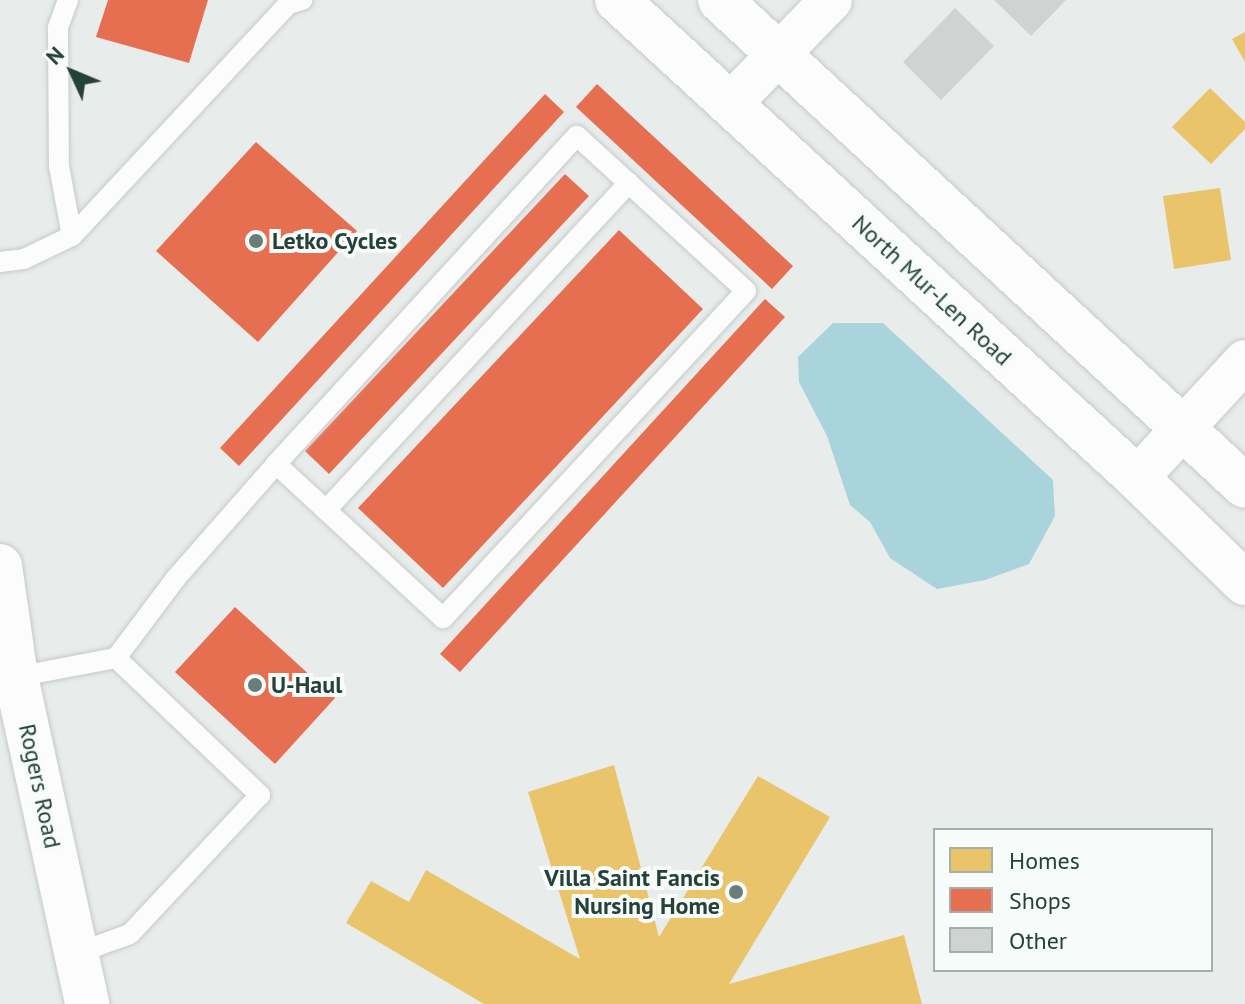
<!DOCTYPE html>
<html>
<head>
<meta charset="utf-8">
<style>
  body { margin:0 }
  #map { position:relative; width:1245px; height:1004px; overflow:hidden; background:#e8edeb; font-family:"PT Sans",sans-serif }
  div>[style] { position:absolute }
  .water>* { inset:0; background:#a9d4db }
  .homes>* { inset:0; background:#e9c46a }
  .shops>* { inset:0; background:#e76f51 }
  .building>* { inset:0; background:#cfd4d2 }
  .roads { filter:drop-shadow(0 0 2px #c5cac8) drop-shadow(0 0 2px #c5cac8) }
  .service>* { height:20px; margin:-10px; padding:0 10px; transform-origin:10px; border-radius:10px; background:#fcfcfc }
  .minor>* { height:42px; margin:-21px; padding:0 21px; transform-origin:21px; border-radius:21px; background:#fcfcfc }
  .tertiary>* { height:44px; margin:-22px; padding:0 22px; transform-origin:22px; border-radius:22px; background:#fcfcfc }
  .secondary>* { height:44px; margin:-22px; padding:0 22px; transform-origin:22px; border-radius:22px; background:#fcfcfc }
  .dots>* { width:22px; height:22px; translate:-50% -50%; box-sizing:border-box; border:4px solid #f7fbf9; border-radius:50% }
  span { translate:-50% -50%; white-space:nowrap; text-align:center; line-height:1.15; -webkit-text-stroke:8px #f7fbf9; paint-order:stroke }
  .poi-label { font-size:24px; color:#24423a; font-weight:700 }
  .left { translate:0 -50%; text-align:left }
  .right { translate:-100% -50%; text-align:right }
  .street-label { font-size:24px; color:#24423a }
  .legend { position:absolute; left:933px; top:828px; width:280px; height:144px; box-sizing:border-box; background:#f7fbf9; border:2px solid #a3b1ad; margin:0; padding:10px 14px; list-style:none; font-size:24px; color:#24423a }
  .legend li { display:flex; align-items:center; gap:16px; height:40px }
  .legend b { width:40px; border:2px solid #a3b1ad }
  .north { position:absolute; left:32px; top:32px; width:80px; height:80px; -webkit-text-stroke:6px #f7fbf9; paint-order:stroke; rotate:314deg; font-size:22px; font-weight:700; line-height:32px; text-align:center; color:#24423a }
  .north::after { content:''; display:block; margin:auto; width:28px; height:36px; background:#24423a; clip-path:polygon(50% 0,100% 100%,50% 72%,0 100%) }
</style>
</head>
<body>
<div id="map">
  <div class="water">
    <div style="clip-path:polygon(833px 323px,883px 323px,1053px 480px,1055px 516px,1029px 564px,985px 580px,937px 589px,890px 558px,870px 522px,850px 505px,827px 436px,799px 382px,798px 357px)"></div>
  </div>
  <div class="homes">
    <div style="clip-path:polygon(1245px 32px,1245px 62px,1232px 39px)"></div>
    <div style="clip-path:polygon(1210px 88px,1245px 122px,1245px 129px,1211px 164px,1172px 127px)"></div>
    <div style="clip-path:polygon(1220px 188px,1231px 260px,1174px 269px,1163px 196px)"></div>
    <div style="clip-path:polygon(614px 765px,659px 937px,758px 776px,830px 817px,729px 984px,904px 935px,922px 1004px,484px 1004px,346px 923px,371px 881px,409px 902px,426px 870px,580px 959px,528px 792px)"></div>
  </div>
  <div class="shops">
    <div style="clip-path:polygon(108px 0,208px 0,189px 63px,96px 37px)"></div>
    <div style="clip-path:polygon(597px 84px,793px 266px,772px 289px,576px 107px)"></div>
    <div style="clip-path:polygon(545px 94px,564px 112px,239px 466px,220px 448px)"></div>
    <div style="clip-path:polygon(256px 142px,357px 231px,258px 342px,156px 251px)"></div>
    <div style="clip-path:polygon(565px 174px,589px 196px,329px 474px,305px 451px)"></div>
    <div style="clip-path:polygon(619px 230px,703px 309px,443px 588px,358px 508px)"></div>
    <div style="clip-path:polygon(765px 299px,785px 317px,460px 672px,440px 654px)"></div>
    <div style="clip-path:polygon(235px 607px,335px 698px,275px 764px,175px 672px)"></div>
  </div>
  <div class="building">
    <div style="clip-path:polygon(994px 0,1066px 0,1031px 36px)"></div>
    <div style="clip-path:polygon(955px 8px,994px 46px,941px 100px,903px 62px)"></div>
  </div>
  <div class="roads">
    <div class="service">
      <div style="left:68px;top:0;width:30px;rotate:110deg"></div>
      <div style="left:58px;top:28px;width:138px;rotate:89.6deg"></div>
      <div style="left:59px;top:166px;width:71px;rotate:79.5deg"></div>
      <div style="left:0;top:262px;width:24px;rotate:-7deg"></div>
      <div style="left:24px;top:259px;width:53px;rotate:-25.6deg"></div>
      <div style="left:72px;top:236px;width:317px;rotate:-47deg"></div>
      <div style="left:288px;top:4px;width:15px;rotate:-16deg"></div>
      <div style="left:326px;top:510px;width:446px;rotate:-47.2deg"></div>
      <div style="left:116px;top:658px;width:100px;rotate:-53.1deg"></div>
      <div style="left:176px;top:578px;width:152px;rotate:-48.7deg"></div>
      <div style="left:276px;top:464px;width:445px;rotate:-47.5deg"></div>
      <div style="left:577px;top:136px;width:229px;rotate:42.5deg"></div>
      <div style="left:746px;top:291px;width:446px;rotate:132.8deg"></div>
      <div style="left:443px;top:618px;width:227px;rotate:-137.3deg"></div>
      <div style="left:16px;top:677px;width:102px;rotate:-10.8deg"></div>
      <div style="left:116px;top:658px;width:199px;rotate:43.6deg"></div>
      <div style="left:260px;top:795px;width:190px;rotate:133.1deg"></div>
      <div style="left:130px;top:934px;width:59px;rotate:160deg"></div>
    </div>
    <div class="minor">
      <div style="left:730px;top:104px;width:145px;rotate:-45.8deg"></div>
      <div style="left:1137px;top:478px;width:159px;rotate:-47.3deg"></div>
    </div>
    <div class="tertiary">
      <div style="left:0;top:566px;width:112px;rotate:81.8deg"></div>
      <div style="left:16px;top:677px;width:335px;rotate:77.7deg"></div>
    </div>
    <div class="secondary">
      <div style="left:617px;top:0;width:706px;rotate:42.59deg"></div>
      <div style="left:1137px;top:478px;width:151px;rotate:44.2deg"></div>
      <div style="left:720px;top:0;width:715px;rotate:42.79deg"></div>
    </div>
  </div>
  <div class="dots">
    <div style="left:256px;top:241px;background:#697e78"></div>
    <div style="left:255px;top:685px;background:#697e78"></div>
    <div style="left:736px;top:892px;background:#697e78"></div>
  </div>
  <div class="poi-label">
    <span class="left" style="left:272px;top:241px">Letko Cycles</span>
    <span class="left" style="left:271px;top:685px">U-Haul</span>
    <span class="right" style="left:720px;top:892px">Villa Saint Fancis<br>Nursing Home</span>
  </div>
  <div class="street-label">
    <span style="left:932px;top:290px;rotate:43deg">North Mur-Len Road</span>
    <span style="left:40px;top:786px;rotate:78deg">Rogers Road</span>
  </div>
  <ul class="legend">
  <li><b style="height:22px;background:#e9c46a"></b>Homes</li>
  <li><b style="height:22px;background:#e76f51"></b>Shops</li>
  <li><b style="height:22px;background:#cfd4d2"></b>Other</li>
  </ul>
  <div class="north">N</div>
</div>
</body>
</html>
